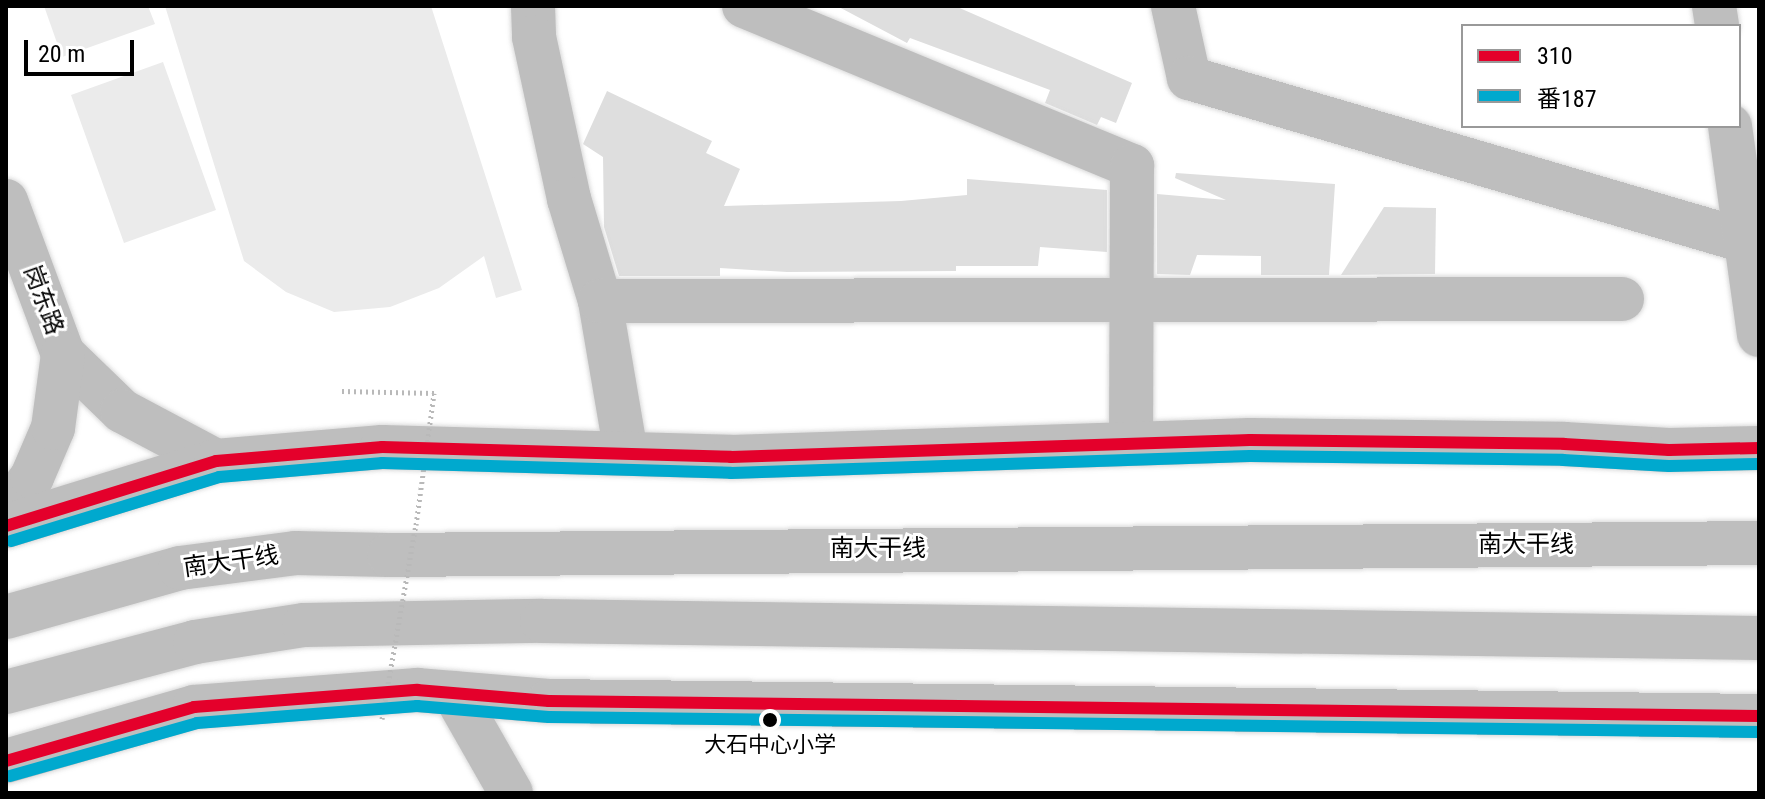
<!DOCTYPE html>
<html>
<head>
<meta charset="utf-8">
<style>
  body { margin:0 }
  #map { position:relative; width:1765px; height:799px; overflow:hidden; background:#fff; font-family:"Roboto Condensed","Noto Sans SC",sans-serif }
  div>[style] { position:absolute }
  .green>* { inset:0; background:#ebebeb }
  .building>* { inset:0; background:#dedede }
  .path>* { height:5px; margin-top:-2.5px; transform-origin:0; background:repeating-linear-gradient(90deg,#b9b9b9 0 2px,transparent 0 6px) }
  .roads { filter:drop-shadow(0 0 2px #dbdbdb) drop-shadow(0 0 2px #dbdbdb) }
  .minor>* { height:44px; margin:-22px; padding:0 22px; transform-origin:22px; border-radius:22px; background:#bebebe }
  .major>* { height:44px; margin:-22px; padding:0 22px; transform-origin:22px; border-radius:22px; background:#bebebe }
  .highway>* { height:44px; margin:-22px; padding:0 22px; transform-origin:22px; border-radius:22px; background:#bebebe }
  .path-bridge>* { height:5px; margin-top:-2.5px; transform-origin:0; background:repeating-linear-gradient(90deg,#b9b9b9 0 2px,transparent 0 6px) }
  .bus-1>* { height:12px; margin:-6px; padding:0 6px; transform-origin:6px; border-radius:6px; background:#e4002b }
  .bus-2>* { height:12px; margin:-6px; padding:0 6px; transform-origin:6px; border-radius:6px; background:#00a9ce }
  .dots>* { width:22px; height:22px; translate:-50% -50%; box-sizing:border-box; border:4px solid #fff; border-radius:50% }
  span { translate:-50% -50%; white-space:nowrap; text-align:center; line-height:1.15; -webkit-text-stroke:6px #fff; paint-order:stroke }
  .bus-label { font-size:22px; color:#000 }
  .street-label { font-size:24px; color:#000 }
  .frame { position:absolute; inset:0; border:8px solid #000; pointer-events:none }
  .legend { position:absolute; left:1461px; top:24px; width:280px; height:104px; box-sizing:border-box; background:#fff; border:2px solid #999; margin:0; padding:10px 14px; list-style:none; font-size:24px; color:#000 }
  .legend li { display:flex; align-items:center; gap:16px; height:40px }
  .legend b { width:40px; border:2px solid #999 }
  .scale { position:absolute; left:24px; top:40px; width:110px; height:36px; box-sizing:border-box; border:4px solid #000; border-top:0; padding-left:10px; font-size:24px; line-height:28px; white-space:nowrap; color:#000; -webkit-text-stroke:6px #fff; paint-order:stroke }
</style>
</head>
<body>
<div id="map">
  <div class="green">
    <div style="clip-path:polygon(44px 6px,148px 6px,155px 24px,62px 57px)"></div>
    <div style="clip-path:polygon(165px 6px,431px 6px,522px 290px,496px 298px,484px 256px,439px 288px,390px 307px,334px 312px,286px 292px,244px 261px)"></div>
    <div style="clip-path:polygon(163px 62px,216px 210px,124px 243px,71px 95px)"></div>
  </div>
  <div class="building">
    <div style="clip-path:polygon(837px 6px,955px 6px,1132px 83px,1116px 123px,1101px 117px,1097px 125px,1045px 103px,1050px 90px,910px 38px,907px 43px)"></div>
    <div style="clip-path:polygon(607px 91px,712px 141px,706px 153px,740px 169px,724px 206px,901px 201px,967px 195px,967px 179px,1107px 190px,1107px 252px,1040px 247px,1038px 266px,956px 266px,956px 271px,787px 272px,720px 268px,720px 276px,619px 276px,604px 227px,603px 157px,583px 144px)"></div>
    <div style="clip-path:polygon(1176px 173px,1335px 184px,1329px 275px,1261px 275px,1261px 256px,1197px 255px,1190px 275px,1157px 274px,1157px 194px,1226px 200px,1175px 178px)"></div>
    <div style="clip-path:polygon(1384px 207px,1436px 208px,1435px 274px,1341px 275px)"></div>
  </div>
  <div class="path">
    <div style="left:342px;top:391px;width:92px;rotate:1.2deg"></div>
  </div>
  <div class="roads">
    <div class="minor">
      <div style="left:533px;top:6px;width:31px;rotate:88deg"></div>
      <div style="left:534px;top:37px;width:166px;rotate:77.8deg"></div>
      <div style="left:569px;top:199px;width:107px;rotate:73.1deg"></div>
      <div style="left:600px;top:301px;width:154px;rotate:80.3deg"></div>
      <div style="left:744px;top:6px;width:420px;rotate:22.4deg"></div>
      <div style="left:1132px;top:166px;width:276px;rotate:90.2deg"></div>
      <div style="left:1173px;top:6px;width:74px;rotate:77.5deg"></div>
      <div style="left:1189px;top:78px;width:579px;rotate:16.34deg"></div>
      <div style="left:1714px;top:6px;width:20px;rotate:81deg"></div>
      <div style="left:1730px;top:126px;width:211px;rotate:82.1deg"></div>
      <div style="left:6px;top:201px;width:163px;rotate:69.6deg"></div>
      <div style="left:600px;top:301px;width:1022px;rotate:-0.11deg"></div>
      <div style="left:454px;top:693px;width:115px;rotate:60.3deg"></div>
    </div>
    <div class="major">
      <div style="left:63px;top:354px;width:82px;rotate:44deg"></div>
      <div style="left:122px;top:411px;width:106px;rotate:28deg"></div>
      <div style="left:6px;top:511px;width:43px;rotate:-52.6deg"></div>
      <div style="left:32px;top:477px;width:53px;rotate:-66.8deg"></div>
      <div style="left:53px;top:428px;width:75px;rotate:-82.3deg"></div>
      <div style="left:6px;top:526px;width:220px;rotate:-17.2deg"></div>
      <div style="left:216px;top:461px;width:167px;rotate:-4.8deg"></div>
      <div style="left:382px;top:447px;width:349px;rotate:1.6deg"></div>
      <div style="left:731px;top:457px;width:519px;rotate:-1.88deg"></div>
      <div style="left:1250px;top:440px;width:314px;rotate:0.7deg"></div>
      <div style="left:1564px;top:444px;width:105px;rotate:3.3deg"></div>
      <div style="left:1669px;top:450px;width:90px;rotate:-1.3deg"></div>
      <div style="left:6px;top:761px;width:196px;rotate:-16deg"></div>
      <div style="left:194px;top:707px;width:224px;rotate:-4.4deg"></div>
      <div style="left:417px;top:690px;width:132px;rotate:4.8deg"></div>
      <div style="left:549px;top:701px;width:1210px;rotate:0.71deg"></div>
    </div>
    <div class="highway">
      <div style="left:6px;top:617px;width:181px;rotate:-15.7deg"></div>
      <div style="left:180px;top:568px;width:116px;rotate:-7.4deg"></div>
      <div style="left:295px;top:553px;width:94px;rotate:1.2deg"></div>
      <div style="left:389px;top:555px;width:1370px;rotate:-0.5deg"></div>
      <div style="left:6px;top:692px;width:196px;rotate:-14.8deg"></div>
      <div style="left:195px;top:642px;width:110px;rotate:-8.9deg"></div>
      <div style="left:304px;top:625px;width:238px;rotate:-1deg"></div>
      <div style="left:542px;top:621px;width:1217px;rotate:0.8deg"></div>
    </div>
  </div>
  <div class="path-bridge">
    <div style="left:382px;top:719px;width:197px;rotate:-80.1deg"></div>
    <div style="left:416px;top:525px;width:133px;rotate:-82.2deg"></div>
  </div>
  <div class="bus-1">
    <div style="left:6px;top:526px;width:220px;rotate:-17.2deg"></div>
    <div style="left:216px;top:461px;width:167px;rotate:-4.8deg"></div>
    <div style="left:382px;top:447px;width:349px;rotate:1.6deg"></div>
    <div style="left:731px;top:457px;width:519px;rotate:-1.88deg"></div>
    <div style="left:1250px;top:440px;width:314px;rotate:0.7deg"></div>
    <div style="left:1564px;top:444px;width:105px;rotate:3.3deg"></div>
    <div style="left:1669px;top:450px;width:90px;rotate:-1.3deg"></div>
    <div style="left:6px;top:761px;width:196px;rotate:-16deg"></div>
    <div style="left:194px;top:707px;width:224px;rotate:-4.4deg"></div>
    <div style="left:417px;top:690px;width:132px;rotate:4.8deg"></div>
    <div style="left:549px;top:701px;width:1210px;rotate:0.71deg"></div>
  </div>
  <div class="bus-2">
    <div style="left:11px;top:541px;width:218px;rotate:-17.1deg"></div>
    <div style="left:219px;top:477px;width:164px;rotate:-4.9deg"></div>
    <div style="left:382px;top:463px;width:349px;rotate:1.6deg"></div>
    <div style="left:731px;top:473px;width:519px;rotate:-1.88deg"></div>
    <div style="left:1250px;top:456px;width:313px;rotate:0.7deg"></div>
    <div style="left:1563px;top:460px;width:106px;rotate:3.2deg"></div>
    <div style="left:1669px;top:466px;width:90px;rotate:-1.3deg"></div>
    <div style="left:10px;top:776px;width:194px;rotate:-15.8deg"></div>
    <div style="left:197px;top:723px;width:221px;rotate:-4.4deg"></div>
    <div style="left:417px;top:706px;width:132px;rotate:4.8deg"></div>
    <div style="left:549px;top:717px;width:1210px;rotate:0.71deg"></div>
  </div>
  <div class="dots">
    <div style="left:770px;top:720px;background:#000"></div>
  </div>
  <div class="bus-label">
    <span style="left:770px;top:745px">大石中心小学</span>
  </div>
  <div class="street-label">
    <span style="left:43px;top:300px;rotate:70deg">岗东路</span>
    <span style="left:1526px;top:545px">南大干线</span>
    <span style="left:878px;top:549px">南大干线</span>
    <span style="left:231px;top:562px;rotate:-8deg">南大干线</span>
  </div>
  <div class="frame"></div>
  <ul class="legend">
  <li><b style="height:10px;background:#e4002b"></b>310</li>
  <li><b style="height:10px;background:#00a9ce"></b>番187</li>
  </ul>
  <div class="scale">20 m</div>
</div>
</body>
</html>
